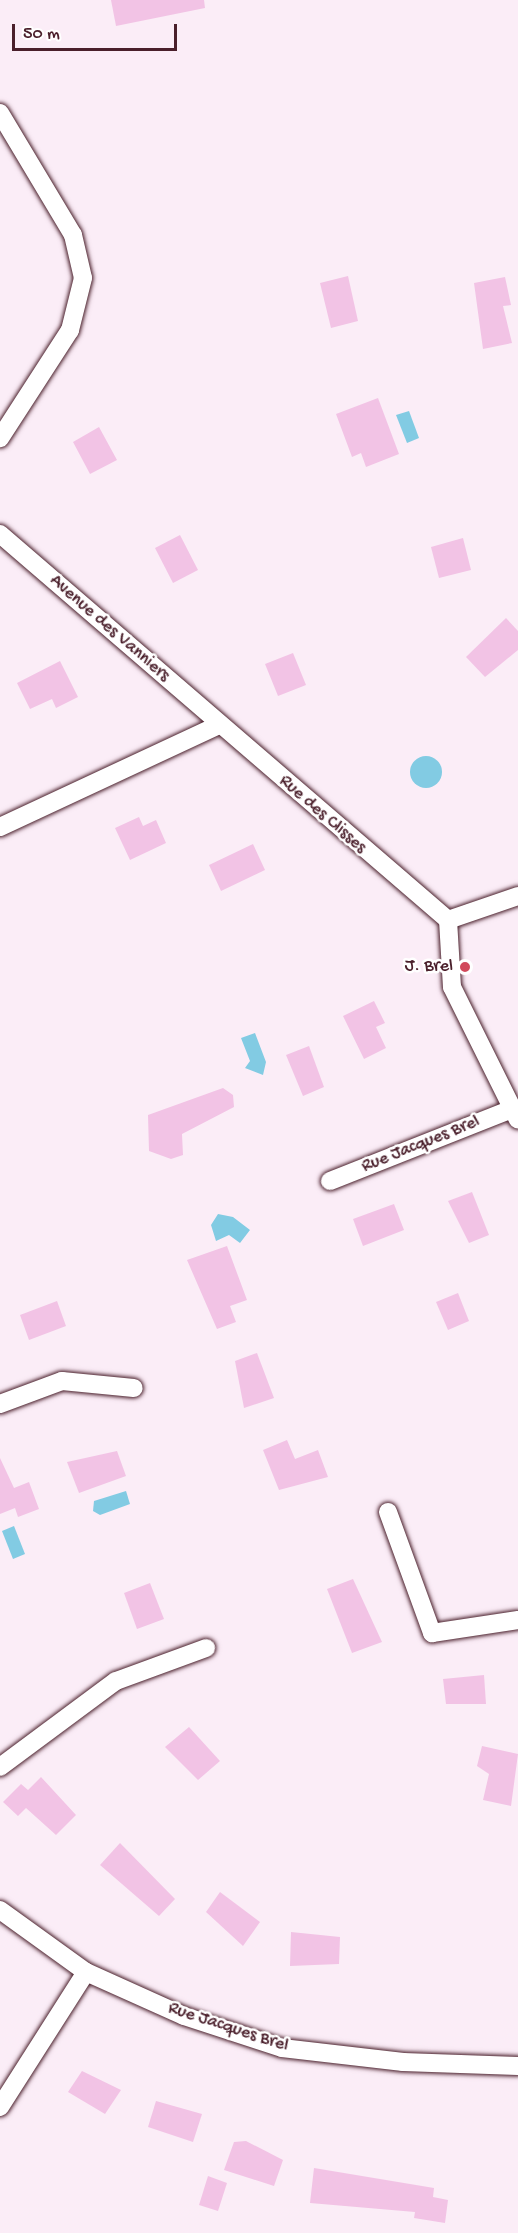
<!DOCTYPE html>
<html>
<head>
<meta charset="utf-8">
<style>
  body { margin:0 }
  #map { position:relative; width:518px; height:2233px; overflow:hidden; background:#fbedf7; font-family:"Gochi Hand",sans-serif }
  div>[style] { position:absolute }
  .water>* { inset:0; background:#82cbe3 }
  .round { border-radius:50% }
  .building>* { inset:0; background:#f2c3e5 }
  .roads { filter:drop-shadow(0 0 2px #4a1f2b) drop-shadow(0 0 2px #4a1f2b) }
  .street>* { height:18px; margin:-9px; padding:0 9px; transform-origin:9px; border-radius:9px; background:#fff }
  .dots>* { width:16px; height:16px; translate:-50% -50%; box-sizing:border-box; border:3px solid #fff; border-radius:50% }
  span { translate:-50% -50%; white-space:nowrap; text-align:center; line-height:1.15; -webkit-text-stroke:5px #fff; paint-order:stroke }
  .street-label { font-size:18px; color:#4a1f2b }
  .poi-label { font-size:18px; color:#4a1f2b }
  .right { translate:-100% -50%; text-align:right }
  .scale { position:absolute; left:12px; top:24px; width:165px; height:27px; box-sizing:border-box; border:3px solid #4a1f2b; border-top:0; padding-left:8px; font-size:18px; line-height:21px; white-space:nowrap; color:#4a1f2b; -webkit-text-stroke:4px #fff; paint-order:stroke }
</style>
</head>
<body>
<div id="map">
  <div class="water">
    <div style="clip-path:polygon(409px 411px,419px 438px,407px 443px,396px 415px)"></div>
    <div class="round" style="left:410px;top:756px;width:32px;height:32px"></div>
    <div style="clip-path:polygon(255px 1033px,266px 1062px,263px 1075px,245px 1068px,250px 1061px,241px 1038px)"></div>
    <div style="clip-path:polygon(218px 1214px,233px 1217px,250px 1230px,240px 1243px,229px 1235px,216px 1241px,211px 1225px)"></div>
    <div style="clip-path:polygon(126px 1491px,130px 1504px,100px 1515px,93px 1511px,94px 1501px)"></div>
    <div style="clip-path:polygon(14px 1526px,25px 1554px,13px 1559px,2px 1531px)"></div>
  </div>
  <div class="building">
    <div style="clip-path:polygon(111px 0,204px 0,205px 8px,116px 26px)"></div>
    <div style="clip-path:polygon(348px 276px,358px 321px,331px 328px,320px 283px)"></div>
    <div style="clip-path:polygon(505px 277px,511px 305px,503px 306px,512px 343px,483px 349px,474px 283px)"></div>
    <div style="clip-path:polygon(378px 398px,399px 454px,366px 467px,361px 453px,352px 457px,336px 414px)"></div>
    <div style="clip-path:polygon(99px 427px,117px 460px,90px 474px,73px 442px)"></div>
    <div style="clip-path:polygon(180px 535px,198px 570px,173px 583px,155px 548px)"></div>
    <div style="clip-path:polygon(463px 538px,471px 570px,439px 578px,431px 547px)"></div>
    <div style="clip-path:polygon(506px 618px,518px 631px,518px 650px,485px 677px,466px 657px)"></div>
    <div style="clip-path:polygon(293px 653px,306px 685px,278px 696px,265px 664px)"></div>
    <div style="clip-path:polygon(60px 661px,78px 697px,56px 708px,52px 699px,30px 709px,17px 683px)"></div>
    <div style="clip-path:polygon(139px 817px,143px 826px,156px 820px,166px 843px,130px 860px,115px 828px)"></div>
    <div style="clip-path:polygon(253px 844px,265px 870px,221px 891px,209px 865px)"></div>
    <div style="clip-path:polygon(374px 1001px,385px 1023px,376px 1027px,386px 1048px,364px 1059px,343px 1016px)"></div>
    <div style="clip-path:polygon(309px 1046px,324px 1087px,303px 1096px,286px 1055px)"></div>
    <div style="clip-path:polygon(223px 1088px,233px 1095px,234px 1107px,182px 1134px,183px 1155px,171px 1159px,149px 1151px,148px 1115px)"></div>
    <div style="clip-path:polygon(472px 1192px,489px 1235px,469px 1243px,448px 1201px)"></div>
    <div style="clip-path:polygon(394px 1204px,404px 1230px,363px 1246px,353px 1219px)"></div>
    <div style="clip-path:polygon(227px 1246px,247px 1300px,230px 1306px,236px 1322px,217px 1329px,187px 1260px)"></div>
    <div style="clip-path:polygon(458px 1293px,469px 1321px,448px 1330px,436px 1302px)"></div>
    <div style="clip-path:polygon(57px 1301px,66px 1326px,29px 1340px,20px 1315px)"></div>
    <div style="clip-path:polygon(257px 1353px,274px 1398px,244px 1408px,235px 1361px)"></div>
    <div style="clip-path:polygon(287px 1440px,295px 1459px,318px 1450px,328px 1477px,279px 1490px,263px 1450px)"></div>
    <div style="clip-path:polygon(117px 1451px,126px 1476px,79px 1493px,67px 1462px)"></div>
    <div style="clip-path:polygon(0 1458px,14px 1488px,29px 1482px,39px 1509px,18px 1517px,15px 1508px,0 1514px)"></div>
    <div style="clip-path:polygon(353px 1579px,382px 1642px,352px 1653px,327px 1589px)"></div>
    <div style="clip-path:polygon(150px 1583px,164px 1619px,137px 1629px,124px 1593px)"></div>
    <div style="clip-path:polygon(484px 1675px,486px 1704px,446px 1704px,443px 1679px)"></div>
    <div style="clip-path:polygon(189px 1727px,220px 1761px,198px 1780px,165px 1747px)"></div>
    <div style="clip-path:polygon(482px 1746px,518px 1754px,511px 1806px,483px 1800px,489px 1774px,477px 1766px)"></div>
    <div style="clip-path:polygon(41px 1777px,76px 1815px,56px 1835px,26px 1808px,18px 1816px,3px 1802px,21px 1784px,28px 1790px)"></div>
    <div style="clip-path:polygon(120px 1843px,175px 1899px,159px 1916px,100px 1865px)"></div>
    <div style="clip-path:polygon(220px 1892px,260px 1922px,243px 1946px,206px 1912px)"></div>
    <div style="clip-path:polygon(291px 1932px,340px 1937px,339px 1964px,290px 1966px)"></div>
    <div style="clip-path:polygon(82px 2071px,121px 2090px,105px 2114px,68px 2092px)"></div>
    <div style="clip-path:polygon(156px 2101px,202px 2114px,193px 2142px,148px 2127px)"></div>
    <div style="clip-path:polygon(246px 2141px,283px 2160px,274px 2186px,224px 2170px,234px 2142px)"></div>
    <div style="clip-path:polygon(314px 2168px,434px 2188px,433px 2197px,448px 2200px,445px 2223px,414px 2218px,415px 2212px,310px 2203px)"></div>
    <div style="clip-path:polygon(208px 2176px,227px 2183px,218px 2211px,199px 2205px)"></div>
  </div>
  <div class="roads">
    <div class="street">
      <div style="left:0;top:113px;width:142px;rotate:59.1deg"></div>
      <div style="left:73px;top:235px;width:44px;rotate:76.9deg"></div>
      <div style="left:83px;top:278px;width:54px;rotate:104deg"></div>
      <div style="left:70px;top:330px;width:129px;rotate:122.9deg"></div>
      <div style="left:0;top:534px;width:591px;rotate:40.75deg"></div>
      <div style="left:448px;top:920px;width:67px;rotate:86.6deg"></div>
      <div style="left:452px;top:987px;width:148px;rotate:63.6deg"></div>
      <div style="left:0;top:827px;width:242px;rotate:-25deg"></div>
      <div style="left:448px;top:920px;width:74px;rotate:-18.9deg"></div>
      <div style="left:330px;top:1181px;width:196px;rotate:-21.6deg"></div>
      <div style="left:0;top:1404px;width:66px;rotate:-20.4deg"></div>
      <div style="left:62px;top:1381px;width:72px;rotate:5.6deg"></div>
      <div style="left:388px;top:1512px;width:129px;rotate:70deg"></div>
      <div style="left:432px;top:1633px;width:87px;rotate:-8.6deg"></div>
      <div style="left:0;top:1767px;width:144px;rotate:-36.6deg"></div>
      <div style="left:116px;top:1681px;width:96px;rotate:-20.1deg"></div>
      <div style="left:0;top:1910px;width:106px;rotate:35.8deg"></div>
      <div style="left:86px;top:1972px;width:107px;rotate:24.2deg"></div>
      <div style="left:184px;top:2016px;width:103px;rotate:18.1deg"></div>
      <div style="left:282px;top:2048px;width:122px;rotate:6.6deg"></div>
      <div style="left:403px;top:2062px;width:115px;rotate:2deg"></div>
      <div style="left:0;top:2107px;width:160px;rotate:-57.5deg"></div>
    </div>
  </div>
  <div class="dots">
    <div style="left:465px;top:967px;background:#d1495b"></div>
  </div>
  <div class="street-label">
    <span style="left:109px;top:629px;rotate:41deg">Avenue des Vanniers</span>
    <span style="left:322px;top:815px;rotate:41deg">Rue des Clisses</span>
    <span style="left:421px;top:1145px;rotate:-22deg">Rue Jacques Brel</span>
    <span style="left:228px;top:2028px;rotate:18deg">Rue Jacques Brel</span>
  </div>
  <div class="poi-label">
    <span class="right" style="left:453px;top:967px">J. Brel</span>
  </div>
  <div class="scale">50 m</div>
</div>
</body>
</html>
